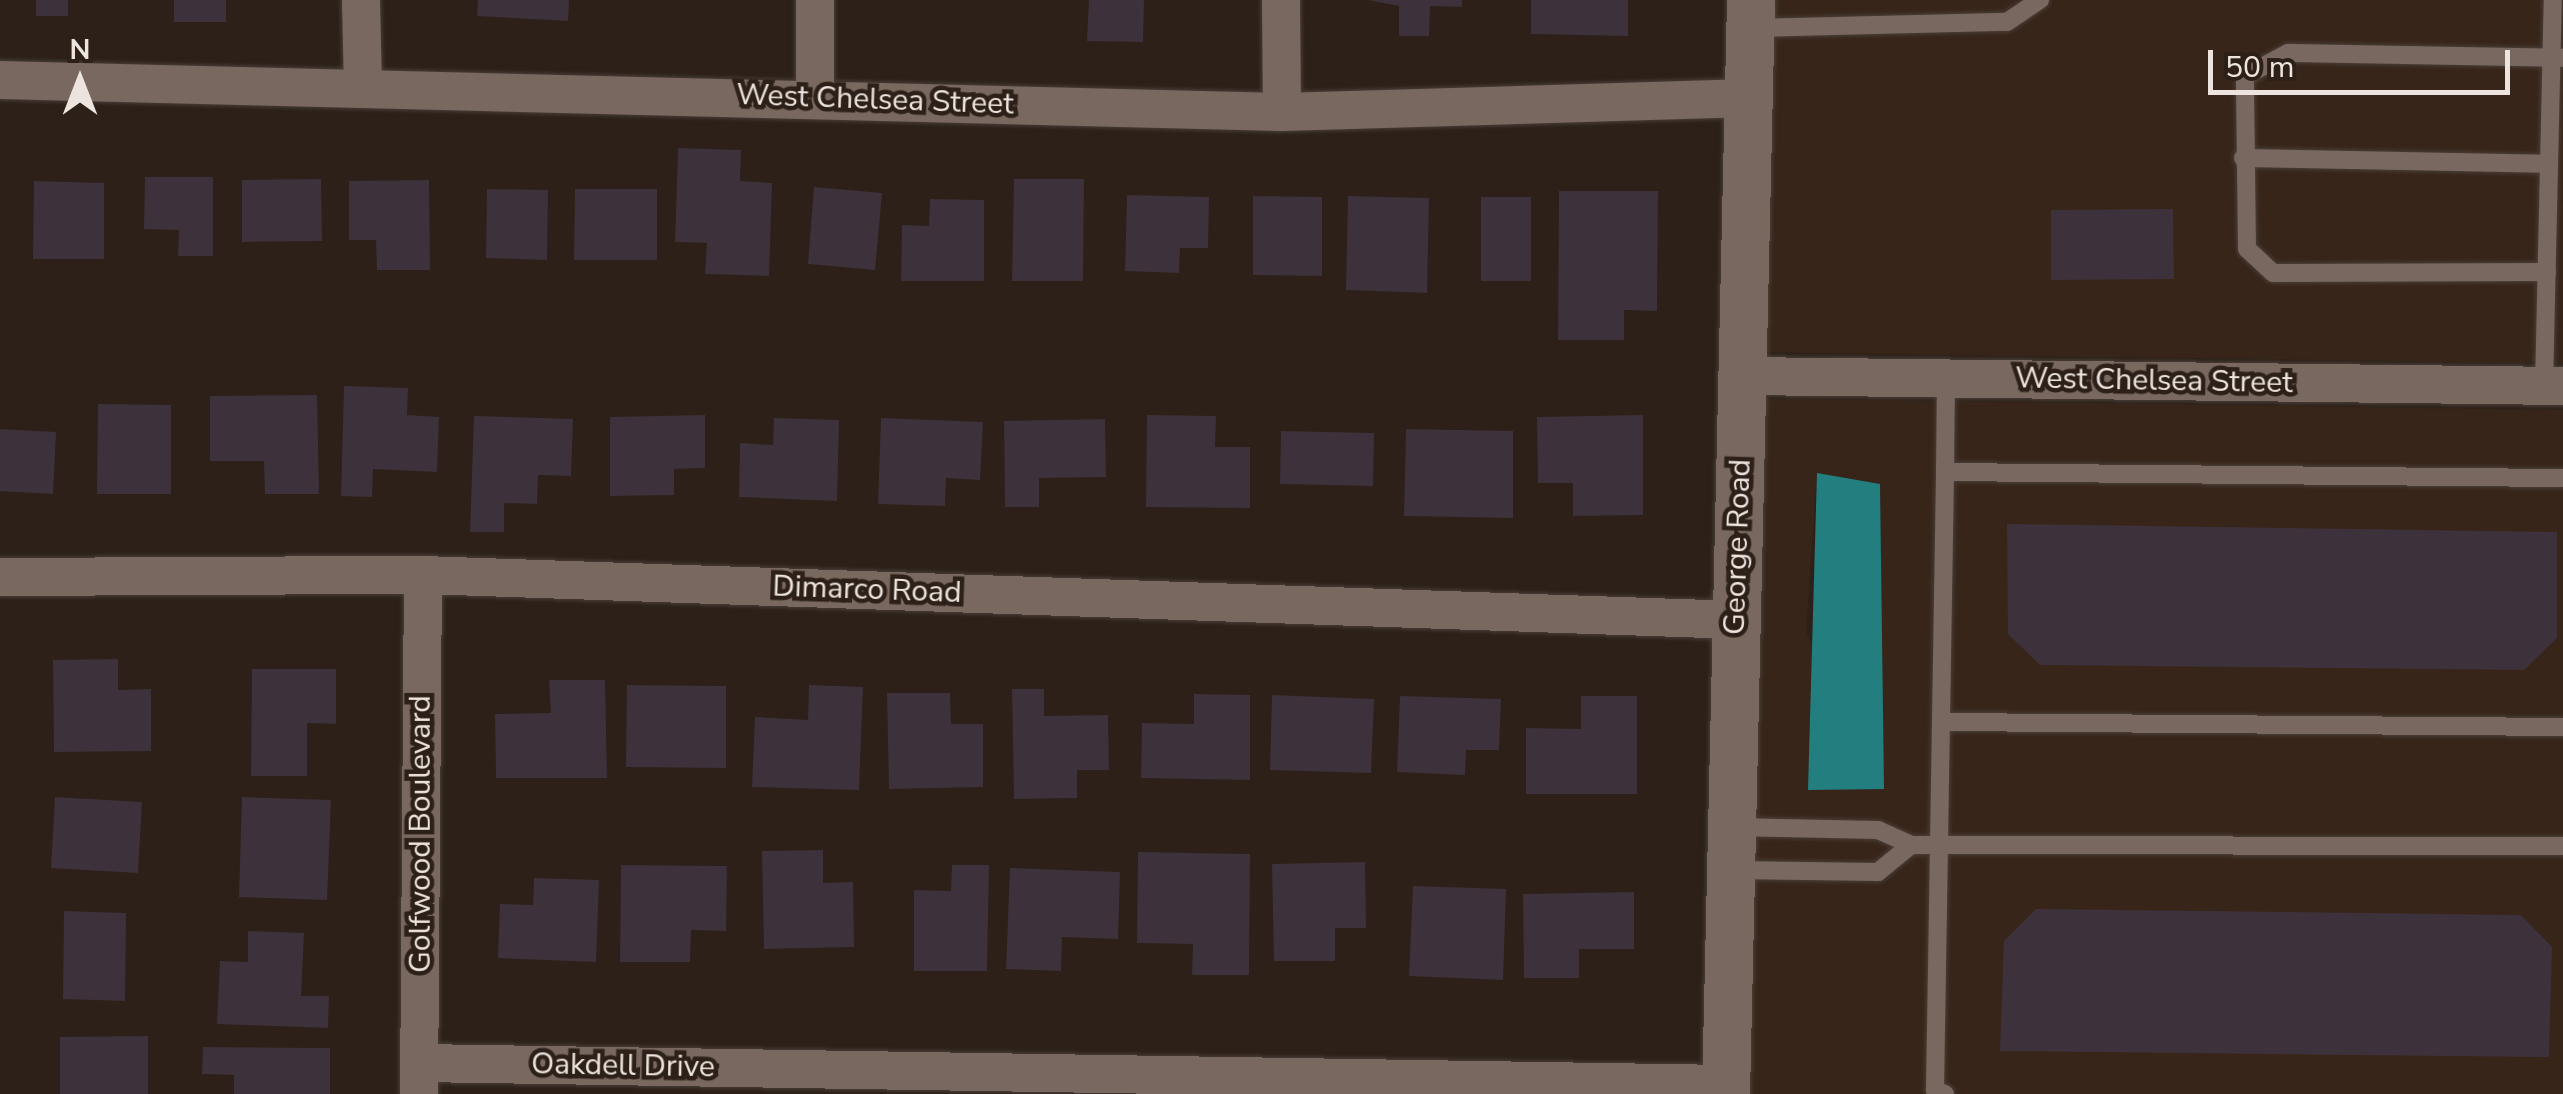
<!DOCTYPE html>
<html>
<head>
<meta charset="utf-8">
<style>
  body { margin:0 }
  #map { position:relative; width:2563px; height:1094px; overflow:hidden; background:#2c2018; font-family:"Nunito Sans",sans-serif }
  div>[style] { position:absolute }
  .built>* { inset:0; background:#382519 }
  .water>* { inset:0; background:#237e80 }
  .building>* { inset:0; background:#3d313b }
  .roads { filter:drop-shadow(0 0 2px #483e39) drop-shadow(0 0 2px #483e39) }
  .service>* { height:18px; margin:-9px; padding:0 9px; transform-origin:9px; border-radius:9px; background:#78685f }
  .minor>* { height:38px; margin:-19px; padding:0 19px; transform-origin:19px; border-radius:19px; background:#78685f }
  .tertiary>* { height:48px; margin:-24px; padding:0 24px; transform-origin:24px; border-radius:24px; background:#78685f }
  span { translate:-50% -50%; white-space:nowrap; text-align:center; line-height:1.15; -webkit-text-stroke:9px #2c2018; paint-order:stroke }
  .street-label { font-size:30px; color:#ede4df }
  .north { position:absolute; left:30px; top:30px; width:100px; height:100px; -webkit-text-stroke:8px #2c2018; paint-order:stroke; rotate:0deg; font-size:28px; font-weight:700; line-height:40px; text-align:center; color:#ede4df }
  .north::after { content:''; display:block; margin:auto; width:35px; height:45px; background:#ede4df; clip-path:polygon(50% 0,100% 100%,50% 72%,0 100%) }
  .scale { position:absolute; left:2208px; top:50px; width:302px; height:45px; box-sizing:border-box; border:5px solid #ede4df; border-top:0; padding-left:12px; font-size:30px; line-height:35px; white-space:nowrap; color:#ede4df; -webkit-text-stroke:8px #2c2018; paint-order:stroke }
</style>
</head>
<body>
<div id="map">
  <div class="built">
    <div style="clip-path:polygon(1773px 0,2563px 0,2563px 363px,1767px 352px)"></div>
    <div style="clip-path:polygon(evenodd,1765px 399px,2563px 410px,2563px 1094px,1747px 1094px,1765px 399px,1817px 474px,1880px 485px,1883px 789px,1806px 632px,1817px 474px)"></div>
  </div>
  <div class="water">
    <div style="clip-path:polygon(1817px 473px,1880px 484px,1884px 789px,1808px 790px)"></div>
  </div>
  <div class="building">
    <div style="clip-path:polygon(36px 0,68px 0,68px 16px,36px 16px)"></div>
    <div style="clip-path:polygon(174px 0,226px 0,226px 22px,174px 22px)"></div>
    <div style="clip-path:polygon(478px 0,569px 0,568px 21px,477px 16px)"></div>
    <div style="clip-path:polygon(1089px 0,1144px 0,1143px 42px,1087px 41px)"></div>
    <div style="clip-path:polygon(1368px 0,1462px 0,1462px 7px,1430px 6px,1429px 36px,1399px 36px,1399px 6px)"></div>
    <div style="clip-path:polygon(1531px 0,1628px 0,1628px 36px,1531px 34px)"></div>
    <div style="clip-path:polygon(678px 148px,741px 150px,740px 181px,772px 183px,769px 276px,705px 274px,707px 243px,675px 242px)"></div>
    <div style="clip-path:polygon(145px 177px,213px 177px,213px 256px,178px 256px,179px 230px,144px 229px)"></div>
    <div style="clip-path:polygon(321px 179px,322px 241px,242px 242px,242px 180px)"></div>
    <div style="clip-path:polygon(1014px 179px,1084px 179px,1083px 281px,1012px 281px)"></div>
    <div style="clip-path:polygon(429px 180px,430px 270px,377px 270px,376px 240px,349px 240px,349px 181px)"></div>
    <div style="clip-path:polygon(34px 181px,104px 183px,104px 259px,33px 259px)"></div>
    <div style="clip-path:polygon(814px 187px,882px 193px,875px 270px,808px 264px)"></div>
    <div style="clip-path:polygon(487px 189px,548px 190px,547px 260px,486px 258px)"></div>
    <div style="clip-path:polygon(575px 189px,657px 189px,657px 260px,574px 260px)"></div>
    <div style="clip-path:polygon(1559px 191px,1658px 191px,1657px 311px,1624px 310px,1624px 340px,1558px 340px)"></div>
    <div style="clip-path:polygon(1127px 195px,1209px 197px,1208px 248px,1180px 248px,1179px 273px,1125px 271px)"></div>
    <div style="clip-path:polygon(1253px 196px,1322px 197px,1322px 276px,1253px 275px)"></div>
    <div style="clip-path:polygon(1348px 196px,1429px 198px,1427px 293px,1346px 290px)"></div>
    <div style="clip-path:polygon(1481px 197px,1531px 197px,1531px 281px,1481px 281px)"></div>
    <div style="clip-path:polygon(930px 199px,984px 200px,984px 281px,901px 281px,902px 225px,929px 226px)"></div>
    <div style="clip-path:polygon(2173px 209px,2174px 279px,2051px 280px,2051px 210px)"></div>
    <div style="clip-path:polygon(344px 386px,408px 388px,407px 415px,439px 417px,437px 472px,373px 469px,372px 497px,341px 496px)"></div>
    <div style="clip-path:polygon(317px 395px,319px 494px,265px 494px,264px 461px,210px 461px,210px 396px)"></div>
    <div style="clip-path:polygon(98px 404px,171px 405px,171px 494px,97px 494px)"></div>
    <div style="clip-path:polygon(705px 415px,705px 468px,674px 469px,674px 495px,610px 496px,610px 417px)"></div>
    <div style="clip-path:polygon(1147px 415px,1216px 416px,1215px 447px,1250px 447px,1250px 508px,1146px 507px)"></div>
    <div style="clip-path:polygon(1643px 415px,1643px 515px,1573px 516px,1573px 483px,1538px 483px,1537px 417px)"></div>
    <div style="clip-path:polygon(474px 416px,573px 419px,571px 476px,538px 475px,537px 504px,504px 503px,504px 532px,470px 532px)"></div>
    <div style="clip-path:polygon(774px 418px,839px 420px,837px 501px,739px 497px,740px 443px,773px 445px)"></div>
    <div style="clip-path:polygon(881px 418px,983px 422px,980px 480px,946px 478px,945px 506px,878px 504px)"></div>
    <div style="clip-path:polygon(1105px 419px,1106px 477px,1039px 478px,1039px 507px,1005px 507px,1004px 421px)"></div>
    <div style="clip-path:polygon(0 429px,56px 432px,53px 494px,0 491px)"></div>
    <div style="clip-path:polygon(1406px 429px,1513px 431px,1513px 518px,1404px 516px)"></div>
    <div style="clip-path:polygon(1281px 431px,1374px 433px,1373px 486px,1280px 484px)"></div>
    <div style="clip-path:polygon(2007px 524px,2557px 532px,2557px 638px,2524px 670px,2040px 665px,2008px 634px)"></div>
    <div style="clip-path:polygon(118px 659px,118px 690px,151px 689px,151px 751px,54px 752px,53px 660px)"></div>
    <div style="clip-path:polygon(252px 669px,336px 669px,336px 724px,307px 723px,307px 776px,251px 776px)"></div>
    <div style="clip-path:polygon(549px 680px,605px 680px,607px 778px,496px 778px,495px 714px,551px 713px)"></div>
    <div style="clip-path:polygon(627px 685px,726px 686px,726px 768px,626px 767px)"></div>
    <div style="clip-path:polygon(809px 685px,863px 687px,859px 790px,752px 787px,755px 717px,808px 720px)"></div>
    <div style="clip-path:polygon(1012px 689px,1044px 689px,1044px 716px,1108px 715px,1109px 770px,1077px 770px,1077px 798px,1014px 799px)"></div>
    <div style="clip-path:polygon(887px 693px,950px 693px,951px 724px,983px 724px,983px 787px,889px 789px)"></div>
    <div style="clip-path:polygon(1194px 694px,1250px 695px,1250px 780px,1141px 778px,1142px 723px,1194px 724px)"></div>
    <div style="clip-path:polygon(1272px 695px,1374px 699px,1371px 773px,1270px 770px)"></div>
    <div style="clip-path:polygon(1400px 696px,1501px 699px,1499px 750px,1466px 750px,1465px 775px,1397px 772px)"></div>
    <div style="clip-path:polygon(1581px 696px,1637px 696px,1637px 794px,1526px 794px,1526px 728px,1581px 729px)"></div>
    <div style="clip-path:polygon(55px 797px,142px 802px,138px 873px,51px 868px)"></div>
    <div style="clip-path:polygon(242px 797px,331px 800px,327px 900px,239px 897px)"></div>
    <div style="clip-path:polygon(823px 850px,823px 883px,853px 882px,854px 947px,764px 949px,762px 851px)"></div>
    <div style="clip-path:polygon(1138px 852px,1250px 854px,1249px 975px,1192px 975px,1193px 944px,1137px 943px)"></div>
    <div style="clip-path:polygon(1365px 862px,1366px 928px,1335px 928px,1335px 961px,1274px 961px,1272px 864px)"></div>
    <div style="clip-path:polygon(621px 865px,727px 866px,726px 931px,691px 930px,690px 962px,620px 962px)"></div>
    <div style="clip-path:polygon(952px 865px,989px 865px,987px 971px,914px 971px,914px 890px,951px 891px)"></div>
    <div style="clip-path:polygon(1010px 868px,1120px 872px,1118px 939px,1062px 937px,1061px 971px,1006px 969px)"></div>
    <div style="clip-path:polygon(534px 878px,599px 880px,596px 962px,498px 958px,500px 904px,533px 905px)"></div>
    <div style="clip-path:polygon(1413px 886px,1506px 889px,1503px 980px,1409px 976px)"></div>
    <div style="clip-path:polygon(1634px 892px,1634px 949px,1579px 949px,1579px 978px,1524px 978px,1523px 894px)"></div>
    <div style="clip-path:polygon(2036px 909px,2521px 915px,2552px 947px,2549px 1057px,2000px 1051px,2004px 941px)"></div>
    <div style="clip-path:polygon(64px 911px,126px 913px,125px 1001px,63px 999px)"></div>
    <div style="clip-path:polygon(248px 931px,304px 933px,301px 996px,329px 996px,328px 1028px,217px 1024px,220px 961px,248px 962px)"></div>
    <div style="clip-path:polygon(148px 1036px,148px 1094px,60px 1094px,60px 1037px)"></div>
    <div style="clip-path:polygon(203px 1047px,330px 1048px,330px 1094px,234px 1094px,234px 1075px,202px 1074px)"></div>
  </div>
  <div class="roads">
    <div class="service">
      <div style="left:1754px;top:28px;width:253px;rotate:-1.4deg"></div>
      <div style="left:2007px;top:22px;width:40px;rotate:-34deg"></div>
      <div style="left:2243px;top:158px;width:306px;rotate:1.1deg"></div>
      <div style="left:2547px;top:272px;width:274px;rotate:179.8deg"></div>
      <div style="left:2273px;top:273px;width:35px;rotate:-137deg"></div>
      <div style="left:2247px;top:249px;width:173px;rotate:-90.7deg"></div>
      <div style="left:2245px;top:76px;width:49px;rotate:-28.1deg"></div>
      <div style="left:2288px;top:53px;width:275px;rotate:1deg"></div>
      <div style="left:2544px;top:386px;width:386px;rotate:-88.7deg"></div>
      <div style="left:1945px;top:472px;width:94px;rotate:-89.4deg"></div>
      <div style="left:1944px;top:722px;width:619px;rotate:0.46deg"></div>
      <div style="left:1732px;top:827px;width:146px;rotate:1.2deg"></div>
      <div style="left:1878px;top:830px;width:36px;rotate:24deg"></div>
      <div style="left:1911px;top:845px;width:652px;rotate:0.09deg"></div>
      <div style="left:1732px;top:870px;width:146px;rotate:0.8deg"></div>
      <div style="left:1878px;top:872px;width:43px;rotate:-39.3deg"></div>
      <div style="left:1945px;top:1094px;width:11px;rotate:-158deg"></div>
      <div style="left:1935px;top:1090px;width:618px;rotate:-89.07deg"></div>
      <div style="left:1945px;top:472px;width:618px;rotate:0.56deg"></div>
    </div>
    <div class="minor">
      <div style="left:361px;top:0;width:88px;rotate:88.7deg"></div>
      <div style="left:815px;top:0;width:98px;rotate:90deg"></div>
      <div style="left:1281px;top:0;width:112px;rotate:89.5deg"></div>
      <div style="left:0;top:80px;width:1282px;rotate:1.43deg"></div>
      <div style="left:1282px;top:112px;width:468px;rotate:-1.7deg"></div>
      <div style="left:1745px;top:376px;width:818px;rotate:0.7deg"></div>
      <div style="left:0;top:577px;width:423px;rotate:-0.3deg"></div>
      <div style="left:423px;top:575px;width:1313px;rotate:1.96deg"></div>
      <div style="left:420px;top:1063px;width:1306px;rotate:0.92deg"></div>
      <div style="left:419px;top:1094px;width:519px;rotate:-89.56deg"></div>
    </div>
    <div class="tertiary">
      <div style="left:1726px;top:1094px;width:1094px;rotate:-88.69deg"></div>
    </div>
  </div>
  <div class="street-label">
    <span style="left:875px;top:100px;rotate:2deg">West Chelsea Street</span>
    <span style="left:2154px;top:381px;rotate:1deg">West Chelsea Street</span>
    <span style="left:1738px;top:547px;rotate:-88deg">George Road</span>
    <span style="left:867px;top:590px;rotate:2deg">Dimarco Road</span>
    <span style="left:421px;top:834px;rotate:-90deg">Golfwood Boulevard</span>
    <span style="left:623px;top:1066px;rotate:1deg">Oakdell Drive</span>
  </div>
  <div class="north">N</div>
  <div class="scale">50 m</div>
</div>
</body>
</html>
